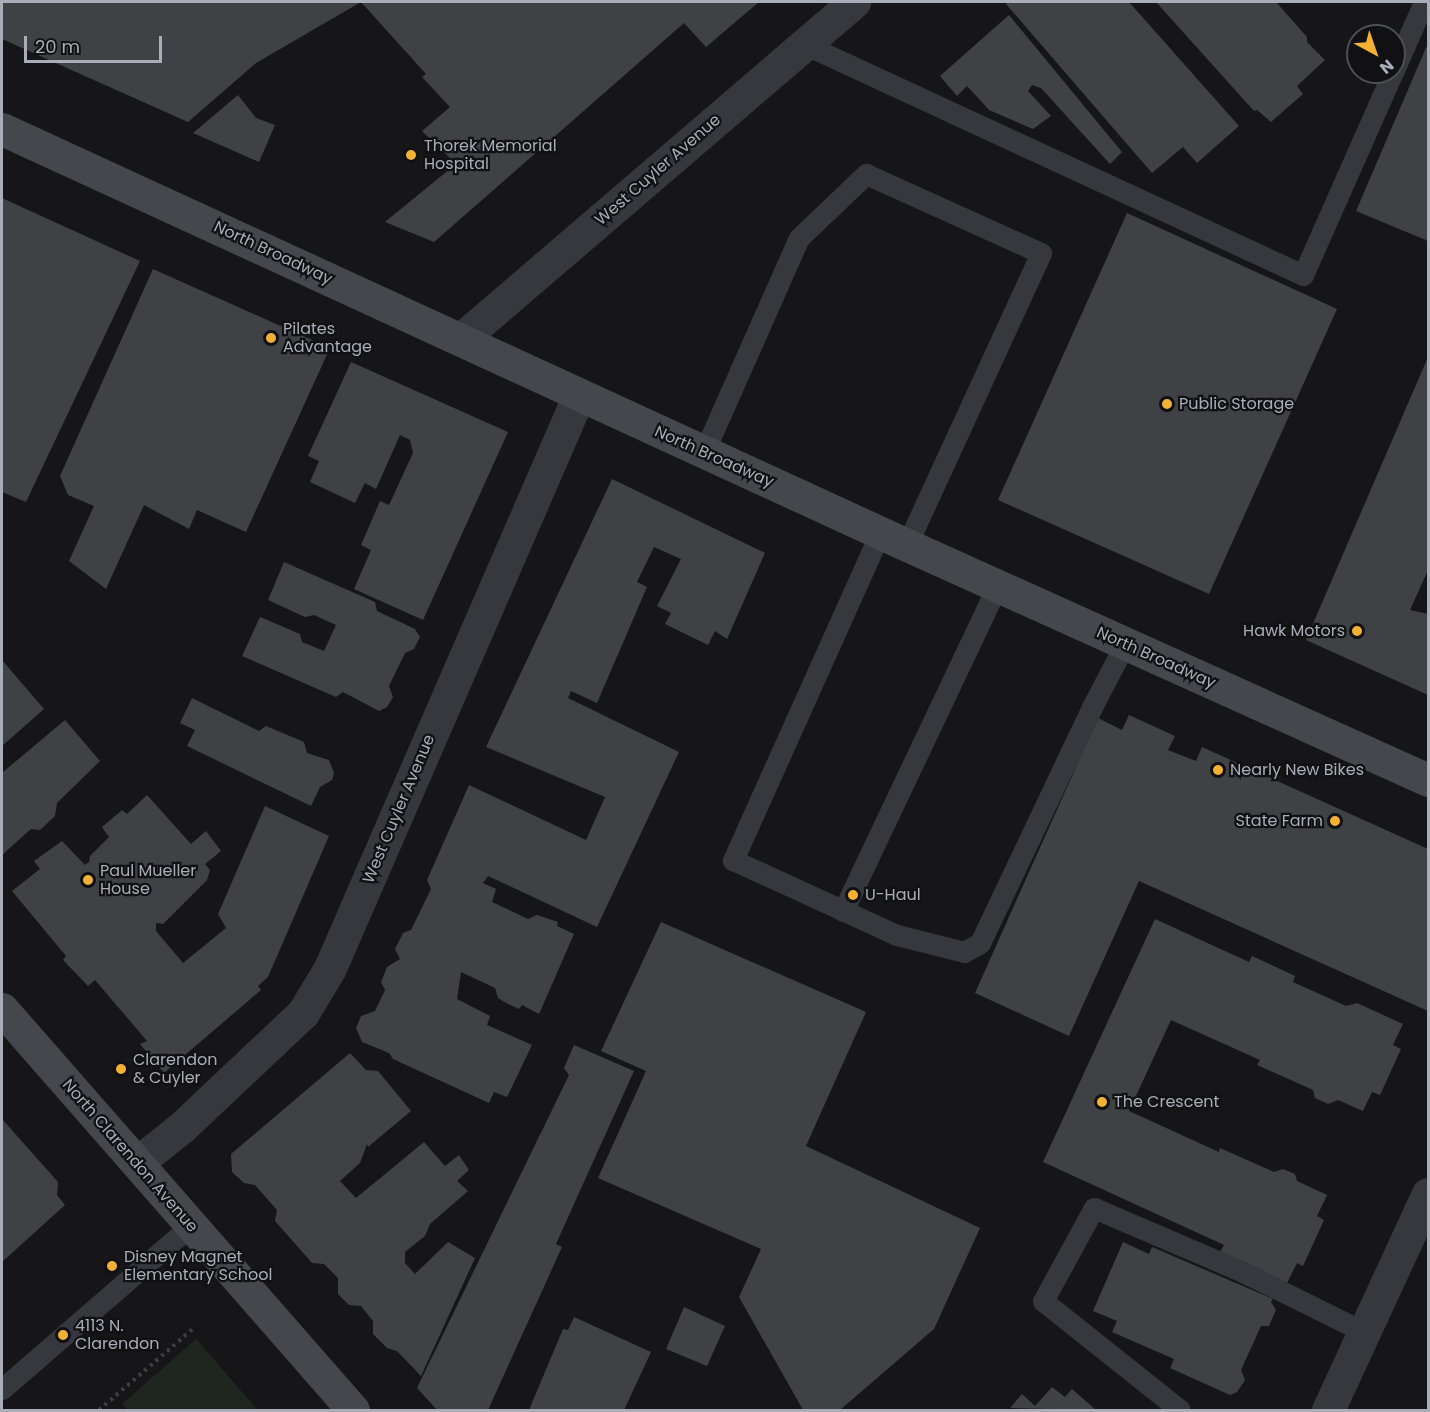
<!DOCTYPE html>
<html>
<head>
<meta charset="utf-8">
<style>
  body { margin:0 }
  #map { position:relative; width:1430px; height:1412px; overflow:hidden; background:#161618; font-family:Poppins,sans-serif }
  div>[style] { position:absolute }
  .green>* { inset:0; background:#1e261f }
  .building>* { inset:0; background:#404145 }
  .path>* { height:4px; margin-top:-2px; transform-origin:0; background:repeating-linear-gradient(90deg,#3d3f44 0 3px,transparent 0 7.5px) }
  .lane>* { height:21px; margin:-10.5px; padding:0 10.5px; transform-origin:10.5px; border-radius:10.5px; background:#37383d }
  .street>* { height:33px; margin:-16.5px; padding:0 16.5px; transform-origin:16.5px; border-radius:16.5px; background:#37383d }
  .secondary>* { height:33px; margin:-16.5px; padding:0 16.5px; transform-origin:16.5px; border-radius:16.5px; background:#45474d }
  .dots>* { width:16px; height:16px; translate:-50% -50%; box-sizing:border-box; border:3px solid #111113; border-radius:50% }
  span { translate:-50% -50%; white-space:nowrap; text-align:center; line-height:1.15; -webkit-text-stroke:4.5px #111113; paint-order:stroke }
  .poi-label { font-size:16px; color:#a8adb8 }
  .left { translate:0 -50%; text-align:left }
  .right { translate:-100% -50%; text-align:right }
  .street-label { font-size:16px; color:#a8adb8 }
  .frame { position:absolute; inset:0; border:3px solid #a8adb8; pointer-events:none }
  .north { position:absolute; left:1346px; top:24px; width:60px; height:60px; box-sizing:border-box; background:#111113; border:2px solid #4d4f55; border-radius:50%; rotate:140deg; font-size:16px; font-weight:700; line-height:24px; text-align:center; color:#a8adb8 }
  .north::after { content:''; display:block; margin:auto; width:21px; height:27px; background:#f2b134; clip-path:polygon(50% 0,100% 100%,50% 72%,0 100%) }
  .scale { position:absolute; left:24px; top:36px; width:138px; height:27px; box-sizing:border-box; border:3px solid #a8adb8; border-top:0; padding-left:8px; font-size:18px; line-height:21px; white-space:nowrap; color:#a8adb8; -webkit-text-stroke:4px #111113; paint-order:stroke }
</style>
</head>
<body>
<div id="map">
  <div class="green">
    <div style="clip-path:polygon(196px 1339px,258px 1410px,128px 1410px,122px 1404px)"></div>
  </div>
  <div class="building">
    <div style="clip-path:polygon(2px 2px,759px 2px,706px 47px,684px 23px,434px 242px,385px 222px,456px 164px,422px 131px,450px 107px,422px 77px,426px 74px,361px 2px,256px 63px,188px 122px,2px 39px)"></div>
    <div style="clip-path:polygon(1008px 2px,1129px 2px,1239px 126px,1197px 163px,1183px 147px,1152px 173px,1006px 4px)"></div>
    <div style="clip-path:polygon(1156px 2px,1276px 2px,1307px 37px,1307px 42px,1325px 60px,1297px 86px,1303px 94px,1271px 122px,1257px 110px,1254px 111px)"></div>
    <div style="clip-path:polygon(1009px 15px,1122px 152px,1110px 164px,1041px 88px,1032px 85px,1028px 91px,1051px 116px,1033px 129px,989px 110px,967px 86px,957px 96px,940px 76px)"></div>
    <div style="clip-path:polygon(1428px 43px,1428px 241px,1356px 211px)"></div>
    <div style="clip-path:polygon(238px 95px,256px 118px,275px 125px,259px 162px,193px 133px)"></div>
    <div style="clip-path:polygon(2px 198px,140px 261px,26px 502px,2px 492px)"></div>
    <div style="clip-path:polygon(1127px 213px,1337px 309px,1209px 594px,998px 500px)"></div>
    <div style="clip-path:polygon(153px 269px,330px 348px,246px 532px,197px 510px,189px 529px,144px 505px,106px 589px,69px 561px,94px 506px,68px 495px,60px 476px)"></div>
    <div style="clip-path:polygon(1428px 357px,1428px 570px,1410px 610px,1428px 614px,1428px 695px,1306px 640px)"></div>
    <div style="clip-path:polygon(351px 362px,508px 432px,423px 620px,354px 589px,371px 550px,361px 545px,380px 501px,389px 505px,413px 453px,410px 440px,400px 435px,376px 489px,365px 483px,355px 503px,310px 482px,319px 461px,308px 456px)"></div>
    <div style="clip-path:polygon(612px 479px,765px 553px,727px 639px,715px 631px,708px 645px,665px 624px,671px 613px,657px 606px,681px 559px,654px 547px,637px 582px,647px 587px,597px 703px,571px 691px,568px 698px,679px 752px,597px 927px,488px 876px,483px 883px,496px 889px,492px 902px,528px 919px,537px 915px,558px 922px,557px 926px,574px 934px,539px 1014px,522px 1005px,519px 1009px,508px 1004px,498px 998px,495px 988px,461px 972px,457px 999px,490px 1016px,487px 1025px,532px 1045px,507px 1097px,494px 1092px,489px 1103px,393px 1059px,389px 1053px,362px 1042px,356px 1028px,361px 1016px,375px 1011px,385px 990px,381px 982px,387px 967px,400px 959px,395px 949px,403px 933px,411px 930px,431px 889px,427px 880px,469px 785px,586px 840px,605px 797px,486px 747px)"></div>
    <div style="clip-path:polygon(284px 562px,375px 602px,377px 611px,415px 629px,420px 637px,414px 649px,405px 653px,389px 686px,393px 697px,387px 707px,379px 711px,343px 692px,336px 697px,242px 656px,260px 617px,300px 634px,302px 642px,324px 651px,336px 625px,314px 615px,305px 617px,268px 600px)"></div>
    <div style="clip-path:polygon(2px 660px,44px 709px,2px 746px)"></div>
    <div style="clip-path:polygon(192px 698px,259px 731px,266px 726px,304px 742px,307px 753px,329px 760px,334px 773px,332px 780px,320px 787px,311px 806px,187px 746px,195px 730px,180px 723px)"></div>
    <div style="clip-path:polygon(1129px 715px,1175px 736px,1168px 750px,1196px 761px,1202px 747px,1428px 849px,1428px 1011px,1139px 881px,1069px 1036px,975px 993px,1098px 718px,1122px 730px)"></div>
    <div style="clip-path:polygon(65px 720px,100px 761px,57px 803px,55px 816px,40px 830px,31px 829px,2px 855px,2px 770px,3px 772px)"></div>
    <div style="clip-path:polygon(147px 795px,191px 844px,206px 831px,221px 851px,205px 864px,210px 870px,207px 880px,163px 924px,156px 923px,156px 931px,183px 963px,226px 928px,218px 914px,265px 806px,329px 836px,268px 977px,258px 986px,261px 990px,164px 1073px,140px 1044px,147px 1041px,95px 980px,88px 986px,63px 960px,66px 956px,12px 891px,40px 869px,34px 861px,62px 841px,85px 865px,89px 862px,90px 856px,109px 837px,102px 827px,122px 810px,127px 814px)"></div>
    <div style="clip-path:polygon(1155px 919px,1249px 962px,1252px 956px,1295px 976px,1293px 982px,1346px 1006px,1357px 1003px,1403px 1024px,1393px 1045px,1401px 1049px,1380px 1095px,1372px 1092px,1363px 1111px,1338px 1100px,1328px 1104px,1315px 1098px,1313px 1090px,1257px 1065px,1260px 1060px,1171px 1020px,1129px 1111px,1219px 1152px,1220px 1148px,1274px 1172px,1283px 1169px,1295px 1174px,1297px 1181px,1327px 1195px,1317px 1216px,1324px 1220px,1303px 1266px,1297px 1263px,1287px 1283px,1220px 1252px,1224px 1245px,1043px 1162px)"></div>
    <div style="clip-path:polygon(661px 922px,866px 1012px,806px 1146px,980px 1228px,934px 1329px,840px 1410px,803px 1410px,739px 1297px,761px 1249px,598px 1178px,646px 1071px,601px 1051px)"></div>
    <div style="clip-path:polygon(574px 1045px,634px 1071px,556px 1244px,562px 1247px,488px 1410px,437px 1410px,417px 1388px,569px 1075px,564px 1068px)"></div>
    <div style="clip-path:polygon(350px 1053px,366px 1070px,378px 1071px,411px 1111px,368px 1147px,367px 1144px,360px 1163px,340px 1181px,356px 1198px,424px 1142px,445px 1166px,459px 1155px,469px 1170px,457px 1181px,468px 1191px,430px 1224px,425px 1236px,405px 1252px,405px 1263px,415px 1274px,448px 1242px,475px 1258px,421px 1376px,397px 1351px,387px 1348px,373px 1334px,373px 1321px,361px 1306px,349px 1305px,338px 1294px,338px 1278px,324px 1264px,312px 1263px,275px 1221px,277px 1210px,255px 1185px,244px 1183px,232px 1172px,231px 1154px)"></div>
    <div style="clip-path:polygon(2px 1119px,58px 1182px,57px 1195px,65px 1205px,2px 1262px)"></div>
    <div style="clip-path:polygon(1123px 1242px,1149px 1254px,1152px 1247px,1273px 1299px,1271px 1302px,1276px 1310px,1269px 1326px,1261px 1326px,1241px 1370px,1245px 1380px,1237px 1392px,1230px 1395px,1170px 1368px,1174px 1359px,1112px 1332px,1117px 1321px,1093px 1311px)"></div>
    <div style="clip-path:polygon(684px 1307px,725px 1326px,707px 1366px,666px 1349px)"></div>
    <div style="clip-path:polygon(574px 1317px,651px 1352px,624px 1410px,529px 1410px,563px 1329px,568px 1330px)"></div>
    <div style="clip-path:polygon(1052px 1387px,1065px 1397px,1072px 1389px,1096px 1410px,1010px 1408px,1022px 1394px,1035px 1406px)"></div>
  </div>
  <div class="path">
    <div style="left:99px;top:1410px;width:125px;rotate:-40.8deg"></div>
  </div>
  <div class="lane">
    <div style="left:804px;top:44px;width:550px;rotate:24.84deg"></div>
    <div style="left:1303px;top:275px;width:222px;rotate:-66.1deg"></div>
    <div style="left:1394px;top:70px;width:74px;rotate:-66.2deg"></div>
    <div style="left:704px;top:452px;width:234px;rotate:-66.1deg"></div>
    <div style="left:799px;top:238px;width:93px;rotate:-43.7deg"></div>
    <div style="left:866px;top:174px;width:192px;rotate:24.3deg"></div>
    <div style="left:1041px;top:253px;width:321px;rotate:114.7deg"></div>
    <div style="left:880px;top:533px;width:359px;rotate:114.2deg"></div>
    <div style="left:733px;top:860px;width:180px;rotate:24.6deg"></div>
    <div style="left:897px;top:935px;width:69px;rotate:14.2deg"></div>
    <div style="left:964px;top:952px;width:18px;rotate:-29deg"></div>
    <div style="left:980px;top:943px;width:261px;rotate:-64.6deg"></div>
    <div style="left:1092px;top:707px;width:71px;rotate:-62.4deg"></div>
    <div style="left:843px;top:911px;width:360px;rotate:-64.6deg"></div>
    <div style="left:2px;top:1389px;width:250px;rotate:-40.9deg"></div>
    <div style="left:1180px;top:1410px;width:175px;rotate:-141.5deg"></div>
    <div style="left:1043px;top:1301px;width:106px;rotate:-61.3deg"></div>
    <div style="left:1094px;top:1208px;width:160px;rotate:23.2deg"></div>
    <div style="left:1241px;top:1271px;width:137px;rotate:26.4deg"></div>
  </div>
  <div class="street">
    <div style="left:461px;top:339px;width:518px;rotate:-40.61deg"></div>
    <div style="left:137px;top:1163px;width:59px;rotate:-38.8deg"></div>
    <div style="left:183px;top:1126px;width:165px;rotate:-43.3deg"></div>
    <div style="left:303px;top:1013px;width:52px;rotate:-59deg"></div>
    <div style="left:330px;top:968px;width:625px;rotate:-66.51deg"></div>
    <div style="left:1328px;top:1410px;width:238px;rotate:-65.2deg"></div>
  </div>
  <div class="secondary">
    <div style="left:2px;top:129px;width:996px;rotate:24.69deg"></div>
    <div style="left:907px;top:545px;width:572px;rotate:24.28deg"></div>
    <div style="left:2px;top:1009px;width:533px;rotate:48.8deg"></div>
  </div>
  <div class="dots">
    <div style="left:411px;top:155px;background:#f2b134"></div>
    <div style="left:271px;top:338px;background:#f2b134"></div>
    <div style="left:1167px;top:404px;background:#f2b134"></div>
    <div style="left:1357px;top:631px;background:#f2b134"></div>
    <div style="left:1218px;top:770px;background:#f2b134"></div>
    <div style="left:1335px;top:821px;background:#f2b134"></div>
    <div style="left:88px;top:880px;background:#f2b134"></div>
    <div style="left:853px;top:895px;background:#f2b134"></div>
    <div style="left:121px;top:1069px;background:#f2b134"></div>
    <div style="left:1102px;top:1102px;background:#f2b134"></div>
    <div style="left:112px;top:1266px;background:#f2b134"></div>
    <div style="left:63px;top:1335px;background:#f2b134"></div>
  </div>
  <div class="poi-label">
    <span class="left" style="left:424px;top:155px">Thorek Memorial<br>Hospital</span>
    <span class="left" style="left:283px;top:338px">Pilates<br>Advantage</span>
    <span class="left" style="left:1179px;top:404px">Public Storage</span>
    <span class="right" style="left:1345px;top:631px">Hawk Motors</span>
    <span class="left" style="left:1230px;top:770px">Nearly New Bikes</span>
    <span class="right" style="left:1323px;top:821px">State Farm</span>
    <span class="left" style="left:100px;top:880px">Paul Mueller<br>House</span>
    <span class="left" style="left:865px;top:895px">U-Haul</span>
    <span class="left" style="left:133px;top:1069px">Clarendon<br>&amp; Cuyler</span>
    <span class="left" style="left:1114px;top:1102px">The Crescent</span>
    <span class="left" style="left:124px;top:1266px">Disney Magnet<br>Elementary School</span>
    <span class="left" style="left:75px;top:1335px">4113 N.<br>Clarendon</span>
  </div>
  <div class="street-label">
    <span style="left:658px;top:170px;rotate:-41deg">West Cuyler Avenue</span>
    <span style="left:273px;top:253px;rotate:25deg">North Broadway</span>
    <span style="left:714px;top:457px;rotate:24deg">North Broadway</span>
    <span style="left:1156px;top:658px;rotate:24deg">North Broadway</span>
    <span style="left:399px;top:809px;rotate:-67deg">West Cuyler Avenue</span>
    <span style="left:130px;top:1156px;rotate:49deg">North Clarendon Avenue</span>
  </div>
  <div class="frame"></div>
  <div class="north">N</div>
  <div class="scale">20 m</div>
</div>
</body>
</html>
